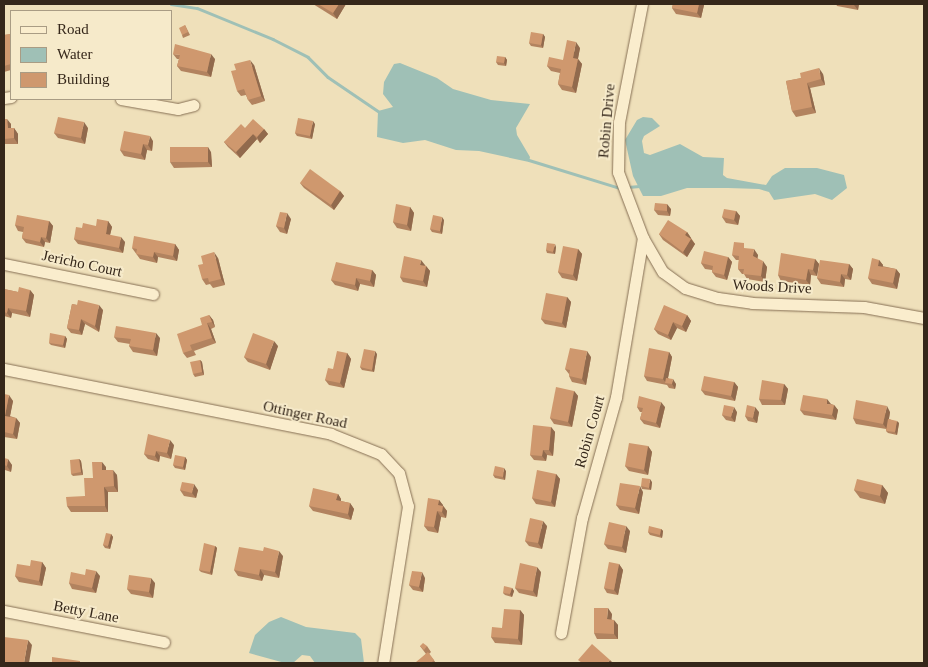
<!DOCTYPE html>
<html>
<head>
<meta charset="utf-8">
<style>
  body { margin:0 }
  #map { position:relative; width:928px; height:667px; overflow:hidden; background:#efe0ba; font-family:Georgia,serif }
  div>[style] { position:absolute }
  .water>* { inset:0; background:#9fc0b6 }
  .stream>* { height:2.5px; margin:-1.25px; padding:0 1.25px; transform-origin:1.25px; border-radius:1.25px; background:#9fc0b6 }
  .roads { filter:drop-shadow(0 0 1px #866f54) drop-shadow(0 0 1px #866f54) }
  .minor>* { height:11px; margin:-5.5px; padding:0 5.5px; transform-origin:5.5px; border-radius:5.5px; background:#faedcd }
  .wall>* { inset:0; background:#b2835f }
  .shaded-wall>* { inset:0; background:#916a4d }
  .building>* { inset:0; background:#cf986e }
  span { translate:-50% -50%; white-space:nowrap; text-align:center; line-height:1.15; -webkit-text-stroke:4px #f6eaca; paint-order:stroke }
  .street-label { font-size:15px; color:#35271a }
  .frame { position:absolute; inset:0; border:5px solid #35271a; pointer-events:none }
  .legend { position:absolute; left:10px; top:10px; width:162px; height:90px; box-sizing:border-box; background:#f6eaca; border:1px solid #a99c84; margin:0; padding:6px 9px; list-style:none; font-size:15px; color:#35271a }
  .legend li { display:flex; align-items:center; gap:10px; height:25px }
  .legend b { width:25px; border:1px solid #a99c84 }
</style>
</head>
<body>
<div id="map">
  <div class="water">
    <div style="clip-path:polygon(400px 63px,437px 78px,453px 89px,491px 100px,530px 104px,516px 128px,517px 135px,530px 157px,529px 162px,479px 151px,456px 150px,425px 140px,403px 143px,377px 137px,378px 111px,393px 107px,383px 94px,384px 82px,394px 64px)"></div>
    <div style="clip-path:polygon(643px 117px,652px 118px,660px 126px,644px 136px,642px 141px,644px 153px,650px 155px,680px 144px,703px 157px,724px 158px,723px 175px,727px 178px,766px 185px,772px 176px,785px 168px,817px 168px,844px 175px,847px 188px,832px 200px,815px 194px,774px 200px,769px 192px,759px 189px,728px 188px,687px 188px,661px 196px,643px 196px,633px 176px,625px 140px,637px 120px)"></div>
    <div style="clip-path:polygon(281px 617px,306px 627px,355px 633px,361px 639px,364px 663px,315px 663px,310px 656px,302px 655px,293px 663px,285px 663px,249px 653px,255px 635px,269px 622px)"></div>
  </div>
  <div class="stream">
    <div style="left:171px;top:4px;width:26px;rotate:9deg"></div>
    <div style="left:197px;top:8px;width:82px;rotate:22.2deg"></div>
    <div style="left:273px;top:39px;width:39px;rotate:27deg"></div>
    <div style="left:308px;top:57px;width:28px;rotate:45deg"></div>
    <div style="left:328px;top:77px;width:60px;rotate:34.2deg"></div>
    <div style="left:529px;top:160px;width:95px;rotate:17.1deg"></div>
    <div style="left:628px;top:187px;width:11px;rotate:-5deg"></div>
  </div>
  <div class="roads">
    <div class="minor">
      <div style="left:642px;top:4px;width:120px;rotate:101deg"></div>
      <div style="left:619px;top:122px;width:50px;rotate:91.1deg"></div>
      <div style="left:618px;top:172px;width:71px;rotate:69.3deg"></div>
      <div style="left:643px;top:238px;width:39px;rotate:60deg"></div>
      <div style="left:663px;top:272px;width:27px;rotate:36deg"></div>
      <div style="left:685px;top:288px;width:34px;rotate:17deg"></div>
      <div style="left:718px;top:298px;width:34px;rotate:8deg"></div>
      <div style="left:752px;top:303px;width:112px;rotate:2deg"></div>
      <div style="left:864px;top:307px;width:61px;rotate:10.4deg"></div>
      <div style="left:4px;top:98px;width:7px;rotate:-8deg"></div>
      <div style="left:121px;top:99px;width:58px;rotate:10deg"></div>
      <div style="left:178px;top:109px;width:16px;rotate:-14deg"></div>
      <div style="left:4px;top:264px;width:152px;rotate:11.4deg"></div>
      <div style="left:4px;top:369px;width:333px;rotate:11.2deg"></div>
      <div style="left:331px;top:434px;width:54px;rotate:21.8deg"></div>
      <div style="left:381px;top:454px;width:26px;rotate:47deg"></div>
      <div style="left:399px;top:473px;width:34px;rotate:75deg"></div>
      <div style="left:408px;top:506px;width:159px;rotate:99deg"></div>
      <div style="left:4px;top:611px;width:163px;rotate:11deg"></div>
      <div style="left:561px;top:633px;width:117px;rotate:-79.7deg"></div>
      <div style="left:582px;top:518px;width:126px;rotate:-74.3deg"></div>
      <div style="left:616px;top:397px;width:161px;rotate:-80.4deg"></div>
    </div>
  </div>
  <div class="wall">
    <div style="clip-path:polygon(313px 4px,346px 4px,337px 19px)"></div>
    <div style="clip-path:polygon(673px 4px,702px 4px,704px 5px,701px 18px,676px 14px,672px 8px)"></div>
    <div style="clip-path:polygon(836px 4px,859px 4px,858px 10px,837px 6px)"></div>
    <div style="clip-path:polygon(185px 25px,190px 35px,183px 38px,182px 35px)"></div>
    <div style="clip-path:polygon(11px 34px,11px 70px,4px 72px,4px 35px)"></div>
    <div style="clip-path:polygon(543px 34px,545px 37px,543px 48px,531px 46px,529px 43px)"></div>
    <div style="clip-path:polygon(580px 48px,578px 59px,582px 64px,576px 93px,562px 90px,558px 84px,560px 73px,551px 71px,547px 66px,563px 60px)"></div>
    <div style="clip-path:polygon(173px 54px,215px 59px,211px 77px,181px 71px,177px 66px,179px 59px,177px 59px)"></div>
    <div style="clip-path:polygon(505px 57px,507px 60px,506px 66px,498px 65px,496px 62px)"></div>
    <div style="clip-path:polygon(254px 65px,265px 101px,252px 105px,248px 100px,246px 95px,241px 96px,237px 91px)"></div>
    <div style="clip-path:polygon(823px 74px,825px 85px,810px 88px,816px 113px,796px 117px,792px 111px,786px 81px)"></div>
    <div style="clip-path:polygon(4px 119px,11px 124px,11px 128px,14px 128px,18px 134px,18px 144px,4px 144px)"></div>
    <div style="clip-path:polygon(315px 124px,312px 139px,297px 136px,295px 133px)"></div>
    <div style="clip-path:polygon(88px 128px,85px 144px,58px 138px,54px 133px)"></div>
    <div style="clip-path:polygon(245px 128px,264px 129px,268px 134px,260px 143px,257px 139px,240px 158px,228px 147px,224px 142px)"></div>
    <div style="clip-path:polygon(153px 141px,152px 151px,147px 150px,145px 160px,124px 156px,120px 150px)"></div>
    <div style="clip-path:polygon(211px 152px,212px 167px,174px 168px,170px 162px)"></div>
    <div style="clip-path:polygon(300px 183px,340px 191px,344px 196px,334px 210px,304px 188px)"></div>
    <div style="clip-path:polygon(410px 207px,414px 213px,411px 231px,397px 228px,393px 222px)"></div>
    <div style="clip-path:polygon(671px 209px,670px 216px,658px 215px,654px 210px)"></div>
    <div style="clip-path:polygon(736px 211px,740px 216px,738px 225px,726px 223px,722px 217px)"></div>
    <div style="clip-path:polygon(291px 219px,287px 234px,280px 232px,276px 226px)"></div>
    <div style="clip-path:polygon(444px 220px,442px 234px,432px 232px,430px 229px)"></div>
    <div style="clip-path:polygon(49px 221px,53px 226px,50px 243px,45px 242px,44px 247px,26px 243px,22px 238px,23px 232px,18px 231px,15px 225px)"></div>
    <div style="clip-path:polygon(108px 221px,112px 227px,110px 235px,125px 242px,123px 253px,78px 244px,74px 239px,82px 228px,96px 226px)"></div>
    <div style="clip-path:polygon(687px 232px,695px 244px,687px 257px,663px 240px,659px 234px)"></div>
    <div style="clip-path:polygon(175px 244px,179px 250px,177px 261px,158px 257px,157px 263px,140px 259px,132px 248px)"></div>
    <div style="clip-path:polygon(556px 247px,555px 254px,547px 253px,546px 250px)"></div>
    <div style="clip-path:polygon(578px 249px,582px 254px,577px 281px,562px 278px,558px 272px)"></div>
    <div style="clip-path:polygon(748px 249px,758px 255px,757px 258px,767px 267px,765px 282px,747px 279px,744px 274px,742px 274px,738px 269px,739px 260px,736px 260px,732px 255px)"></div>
    <div style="clip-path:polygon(728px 257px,732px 262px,727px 280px,716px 277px,712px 272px,712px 270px,705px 269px,701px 263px)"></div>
    <div style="clip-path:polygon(218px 258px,225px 285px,213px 288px,210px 284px,206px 285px,202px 279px,203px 264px)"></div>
    <div style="clip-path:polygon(815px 259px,819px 264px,817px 276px,811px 275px,810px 285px,781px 281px,778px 275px)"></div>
    <div style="clip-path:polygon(879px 260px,883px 265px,882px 266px,896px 269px,900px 274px,897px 289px,872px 284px,868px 278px)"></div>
    <div style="clip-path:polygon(849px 264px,853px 269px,851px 280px,845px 279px,844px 287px,821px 284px,817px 278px)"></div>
    <div style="clip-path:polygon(425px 265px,430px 271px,427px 287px,403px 282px,400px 277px)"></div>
    <div style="clip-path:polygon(372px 270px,376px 275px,374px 287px,360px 284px,358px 291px,335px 285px,331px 280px)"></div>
    <div style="clip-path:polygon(4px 289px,18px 292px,30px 290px,34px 295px,30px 317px,12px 313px,11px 318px,4px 316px)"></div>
    <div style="clip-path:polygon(567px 297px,571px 302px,566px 328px,545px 324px,541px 319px)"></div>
    <div style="clip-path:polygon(72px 304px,103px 310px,99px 332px,85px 324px,82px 335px,71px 333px,67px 328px)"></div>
    <div style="clip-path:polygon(209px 315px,213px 320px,215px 327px,211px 329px,216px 343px,194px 351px,196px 355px,187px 358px,183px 353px)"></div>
    <div style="clip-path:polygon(687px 315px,691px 321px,686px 332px,677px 328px,671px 340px,658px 334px,654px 329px)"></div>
    <div style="clip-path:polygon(65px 336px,67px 339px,65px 348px,51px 345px,49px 343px)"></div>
    <div style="clip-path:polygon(114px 337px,160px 338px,157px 356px,133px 352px,129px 346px,130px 344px,118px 342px)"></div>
    <div style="clip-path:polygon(278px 346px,270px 370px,248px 362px,244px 357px)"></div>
    <div style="clip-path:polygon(669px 352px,672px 357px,668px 378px,676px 384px,675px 389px,669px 388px,667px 385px,647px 381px,644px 376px)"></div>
    <div style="clip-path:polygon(347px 353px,351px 359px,344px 388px,329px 385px,325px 380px)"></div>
    <div style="clip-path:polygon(377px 354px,374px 372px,362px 370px,360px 367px)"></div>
    <div style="clip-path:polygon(591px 357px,586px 385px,572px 382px,569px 376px,569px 374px,565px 369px)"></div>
    <div style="clip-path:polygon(200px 360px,202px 362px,204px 375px,195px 377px,193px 374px)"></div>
    <div style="clip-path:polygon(734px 382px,738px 387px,735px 401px,705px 395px,701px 390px)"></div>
    <div style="clip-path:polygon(784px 384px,788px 389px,785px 405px,762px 405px,759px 399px)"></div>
    <div style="clip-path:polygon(574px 391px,578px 396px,572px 427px,554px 424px,550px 418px)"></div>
    <div style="clip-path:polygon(4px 394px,13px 401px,10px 416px,16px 418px,20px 423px,17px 439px,4px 437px)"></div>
    <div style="clip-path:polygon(831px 404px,834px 405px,838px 410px,836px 420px,804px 415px,800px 410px)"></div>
    <div style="clip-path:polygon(637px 407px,665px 407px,660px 428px,644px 424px,640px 419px,642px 412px,640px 412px)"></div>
    <div style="clip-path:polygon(737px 412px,735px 422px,726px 420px,722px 415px)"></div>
    <div style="clip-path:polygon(759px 412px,757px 423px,748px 421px,745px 416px)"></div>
    <div style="clip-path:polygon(890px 412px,889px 419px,899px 423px,897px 435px,888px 433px,886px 431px,886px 429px,856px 424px,853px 418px)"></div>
    <div style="clip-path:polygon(551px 427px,555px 432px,553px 456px,547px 455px,546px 461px,534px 460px,530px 455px)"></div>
    <div style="clip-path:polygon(174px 445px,171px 459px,160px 456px,159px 462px,148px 459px,144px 454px)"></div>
    <div style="clip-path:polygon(648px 446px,652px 452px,648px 475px,629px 471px,625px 466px)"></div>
    <div style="clip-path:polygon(4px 457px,4px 459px,12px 465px,11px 472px,5px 470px,4px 475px)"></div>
    <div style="clip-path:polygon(185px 457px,187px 460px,185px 470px,175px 468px,173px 465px)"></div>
    <div style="clip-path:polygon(79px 459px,81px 461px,83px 475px,73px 476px,71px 474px)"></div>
    <div style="clip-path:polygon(106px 467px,106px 470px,117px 475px,118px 492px,108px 492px,108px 512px,71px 512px,67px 506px,85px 496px,93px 478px)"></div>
    <div style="clip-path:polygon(506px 471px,505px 480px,495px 478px,493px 475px)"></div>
    <div style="clip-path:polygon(556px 474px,560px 479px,555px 507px,536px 504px,532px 498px)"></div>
    <div style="clip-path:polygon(652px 482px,651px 490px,642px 489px,641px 486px)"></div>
    <div style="clip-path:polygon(882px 485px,888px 493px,885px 504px,860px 498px,854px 490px)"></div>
    <div style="clip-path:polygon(180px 490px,198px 490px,196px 498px,184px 496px)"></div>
    <div style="clip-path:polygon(643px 492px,639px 514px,620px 510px,616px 505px)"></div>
    <div style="clip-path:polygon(338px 494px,341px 499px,341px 501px,350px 503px,354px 509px,351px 520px,313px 511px,309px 506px)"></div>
    <div style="clip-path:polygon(439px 500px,447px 511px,446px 518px,441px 517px,438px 533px,428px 531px,424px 526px)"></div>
    <div style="clip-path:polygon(547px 526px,542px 549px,529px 546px,525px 541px)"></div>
    <div style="clip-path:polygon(661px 529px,663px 531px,662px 538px,650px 535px,648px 532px)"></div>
    <div style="clip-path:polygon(630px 531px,626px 553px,608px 549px,604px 544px)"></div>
    <div style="clip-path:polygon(111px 534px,113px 537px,110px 549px,105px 548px,103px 545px)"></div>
    <div style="clip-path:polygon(215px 546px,217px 548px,212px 575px,201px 572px,199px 570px)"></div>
    <div style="clip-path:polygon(283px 556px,279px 578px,264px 575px,262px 581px,238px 576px,234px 570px)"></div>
    <div style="clip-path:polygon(42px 562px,46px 568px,42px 586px,19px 582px,15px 576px)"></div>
    <div style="clip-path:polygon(619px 564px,623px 570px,618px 595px,607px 593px,604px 588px)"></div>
    <div style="clip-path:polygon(541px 572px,537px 597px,519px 593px,515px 588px)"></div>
    <div style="clip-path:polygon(85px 575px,100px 576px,96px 593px,72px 589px,69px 583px)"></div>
    <div style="clip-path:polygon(425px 578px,423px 592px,413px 590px,409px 585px)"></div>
    <div style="clip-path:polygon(155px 583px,153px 598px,131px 594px,127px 589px)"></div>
    <div style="clip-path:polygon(512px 588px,514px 591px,512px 597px,505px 595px,503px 593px)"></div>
    <div style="clip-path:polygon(520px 610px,524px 615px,522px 645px,495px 643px,491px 637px,502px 628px)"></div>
    <div style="clip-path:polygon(612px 614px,611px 619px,618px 625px,618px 639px,597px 639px,594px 633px)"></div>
    <div style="clip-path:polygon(420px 646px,427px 646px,431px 652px,429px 654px,436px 663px,417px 663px,426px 654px)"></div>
  </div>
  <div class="shaded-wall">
    <div style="clip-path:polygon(339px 4px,346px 4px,337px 19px,333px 13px)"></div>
    <div style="clip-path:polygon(699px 4px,702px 4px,704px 5px,701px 18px,697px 13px)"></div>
    <div style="clip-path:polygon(854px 4px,859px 4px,858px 10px,854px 5px)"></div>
    <div style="clip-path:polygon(543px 34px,545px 37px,543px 48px,541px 45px)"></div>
    <div style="clip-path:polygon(576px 42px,580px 48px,577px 63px,573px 58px)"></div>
    <div style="clip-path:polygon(211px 54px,215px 59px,211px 77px,207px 72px)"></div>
    <div style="clip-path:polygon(505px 57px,507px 60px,506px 66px,504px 63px)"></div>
    <div style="clip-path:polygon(578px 59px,582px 64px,576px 93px,572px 87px)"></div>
    <div style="clip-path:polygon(250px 60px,254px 65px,265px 101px,261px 96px)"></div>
    <div style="clip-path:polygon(819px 68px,823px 74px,825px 85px,821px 79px)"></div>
    <div style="clip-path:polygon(807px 83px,810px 88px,816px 113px,812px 107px)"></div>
    <div style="clip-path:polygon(7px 119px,11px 124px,11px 134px,8px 128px)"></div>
    <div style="clip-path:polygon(313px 121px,315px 124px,312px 139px,310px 136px)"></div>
    <div style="clip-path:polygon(84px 122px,88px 128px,85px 144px,81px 138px)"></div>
    <div style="clip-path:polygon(14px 128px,18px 134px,18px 144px,14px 138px)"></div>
    <div style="clip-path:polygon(264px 129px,268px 134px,260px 143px,257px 137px)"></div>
    <div style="clip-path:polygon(253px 134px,257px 139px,240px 158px,236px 152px)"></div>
    <div style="clip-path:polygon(150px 136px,153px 141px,152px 151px,148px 145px)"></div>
    <div style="clip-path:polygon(143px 144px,147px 150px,145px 160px,141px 154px)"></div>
    <div style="clip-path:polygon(208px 147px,211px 152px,212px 167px,208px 162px)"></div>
    <div style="clip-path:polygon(340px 191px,344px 196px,334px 210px,331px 205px)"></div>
    <div style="clip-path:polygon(667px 204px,671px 209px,670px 216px,667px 211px)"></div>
    <div style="clip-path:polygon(410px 207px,414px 213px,411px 231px,407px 225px)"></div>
    <div style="clip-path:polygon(736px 211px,740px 216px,738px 225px,734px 220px)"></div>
    <div style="clip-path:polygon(287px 213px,291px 219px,287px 234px,284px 228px)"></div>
    <div style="clip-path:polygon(442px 217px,444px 220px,442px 234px,440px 231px)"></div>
    <div style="clip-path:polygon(49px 221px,53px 226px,50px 243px,46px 238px)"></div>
    <div style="clip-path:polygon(108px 221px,112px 227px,109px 239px,106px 234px)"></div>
    <div style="clip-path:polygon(687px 232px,691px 238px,689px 241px,685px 235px)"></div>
    <div style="clip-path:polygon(41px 237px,45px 242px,44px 247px,40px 242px)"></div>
    <div style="clip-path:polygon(121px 237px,125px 242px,123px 253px,119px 248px)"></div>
    <div style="clip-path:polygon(691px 239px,695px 244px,687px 257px,683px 252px)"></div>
    <div style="clip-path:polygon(175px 244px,179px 250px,177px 261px,173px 256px)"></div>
    <div style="clip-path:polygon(555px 244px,556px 247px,555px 254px,553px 252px)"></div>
    <div style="clip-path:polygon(578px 249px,582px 254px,577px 281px,573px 275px)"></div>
    <div style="clip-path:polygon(754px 249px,758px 255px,757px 262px,753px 256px)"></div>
    <div style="clip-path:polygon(154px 252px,158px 257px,157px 263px,153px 257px)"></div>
    <div style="clip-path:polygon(214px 252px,218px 258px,225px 285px,221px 279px)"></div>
    <div style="clip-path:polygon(728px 257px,732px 262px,727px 280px,724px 275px)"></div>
    <div style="clip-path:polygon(815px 259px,819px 264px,817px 276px,813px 270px)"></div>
    <div style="clip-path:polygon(421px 260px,425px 265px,424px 270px,420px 265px)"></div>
    <div style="clip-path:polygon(879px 260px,883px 265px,882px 271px,878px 266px)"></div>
    <div style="clip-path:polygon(763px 261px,767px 267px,765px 282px,761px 276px)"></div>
    <div style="clip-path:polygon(849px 264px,853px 269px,851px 280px,847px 275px)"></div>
    <div style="clip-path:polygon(426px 266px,430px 271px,427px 287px,423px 281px)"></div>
    <div style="clip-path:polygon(808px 269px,811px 275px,810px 285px,806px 280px)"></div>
    <div style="clip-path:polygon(896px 269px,900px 274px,897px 289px,893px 283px)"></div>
    <div style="clip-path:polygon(372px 270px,376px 275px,374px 287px,370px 281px)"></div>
    <div style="clip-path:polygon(841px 274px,845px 279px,844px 287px,840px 282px)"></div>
    <div style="clip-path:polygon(356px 278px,360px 284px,358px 291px,355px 285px)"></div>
    <div style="clip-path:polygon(30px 290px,34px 295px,30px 317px,26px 311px)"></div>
    <div style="clip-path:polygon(567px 297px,571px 302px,566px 328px,562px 323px)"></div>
    <div style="clip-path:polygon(99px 305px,103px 310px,99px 332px,95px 326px)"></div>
    <div style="clip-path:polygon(8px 308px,12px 313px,11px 318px,7px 313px)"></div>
    <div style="clip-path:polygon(209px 315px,213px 320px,215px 327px,212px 322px)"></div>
    <div style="clip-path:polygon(687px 315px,691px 321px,686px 332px,682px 326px)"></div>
    <div style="clip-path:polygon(81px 319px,85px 324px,82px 335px,79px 330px)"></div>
    <div style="clip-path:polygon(673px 322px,677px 328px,671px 340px,668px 335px)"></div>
    <div style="clip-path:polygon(207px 323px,211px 329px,216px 343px,212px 338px)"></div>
    <div style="clip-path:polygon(156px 333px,160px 338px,157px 356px,153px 350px)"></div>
    <div style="clip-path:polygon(65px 336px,67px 339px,65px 348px,63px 345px)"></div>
    <div style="clip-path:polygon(274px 341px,278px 346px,270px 370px,266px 364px)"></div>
    <div style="clip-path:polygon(375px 351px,377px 354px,374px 372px,372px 370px)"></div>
    <div style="clip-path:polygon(587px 351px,591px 357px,586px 385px,582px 379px)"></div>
    <div style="clip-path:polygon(669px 352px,672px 357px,667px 383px,666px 383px,663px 379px)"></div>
    <div style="clip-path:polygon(347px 353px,351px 359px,344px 388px,340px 383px)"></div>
    <div style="clip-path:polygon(200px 360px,202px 362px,204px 375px,202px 372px)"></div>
    <div style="clip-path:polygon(673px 379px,676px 384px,675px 389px,672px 384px)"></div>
    <div style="clip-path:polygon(734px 382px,738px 387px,735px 401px,731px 396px)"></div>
    <div style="clip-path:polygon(784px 384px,788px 389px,785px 405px,781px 400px)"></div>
    <div style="clip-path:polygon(574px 391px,578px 396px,572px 427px,568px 422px)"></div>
    <div style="clip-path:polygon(9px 395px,13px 401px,9px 421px,5px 416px)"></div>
    <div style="clip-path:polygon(827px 399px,831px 404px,827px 404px)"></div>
    <div style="clip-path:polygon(661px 402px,665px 407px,660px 428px,656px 423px)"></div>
    <div style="clip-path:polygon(834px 405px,838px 410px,836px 420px,832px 415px)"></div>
    <div style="clip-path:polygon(887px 406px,890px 412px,887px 429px,883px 424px)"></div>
    <div style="clip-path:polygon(734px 407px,737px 412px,735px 422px,731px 417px)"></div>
    <div style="clip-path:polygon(755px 407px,759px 412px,757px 423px,753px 418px)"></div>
    <div style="clip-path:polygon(16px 418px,20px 423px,17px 439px,13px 434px)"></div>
    <div style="clip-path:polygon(897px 421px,899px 423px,897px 435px,895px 432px)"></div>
    <div style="clip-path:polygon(551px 427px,555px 432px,553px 456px,549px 450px)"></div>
    <div style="clip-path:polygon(170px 440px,174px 445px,171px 459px,167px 453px)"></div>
    <div style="clip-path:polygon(648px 446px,652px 452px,648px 475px,644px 470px)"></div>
    <div style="clip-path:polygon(543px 450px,547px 455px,546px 461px,542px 456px)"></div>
    <div style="clip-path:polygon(156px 451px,160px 456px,159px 462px,155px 456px)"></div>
    <div style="clip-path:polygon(185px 457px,187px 460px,185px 470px,183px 467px)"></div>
    <div style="clip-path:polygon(8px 459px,12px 465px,11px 472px,7px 466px)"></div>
    <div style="clip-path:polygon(79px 459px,81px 461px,83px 475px,81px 472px)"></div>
    <div style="clip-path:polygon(102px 462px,106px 467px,106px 475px,102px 470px)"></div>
    <div style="clip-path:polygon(504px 468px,506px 471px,505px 480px,503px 477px)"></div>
    <div style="clip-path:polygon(113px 470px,117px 475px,118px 492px,114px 486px)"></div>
    <div style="clip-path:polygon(556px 474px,560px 479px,555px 507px,551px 502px)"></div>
    <div style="clip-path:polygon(650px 479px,652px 482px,651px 490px,649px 488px)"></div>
    <div style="clip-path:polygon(194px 484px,198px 490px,196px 498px,192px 493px)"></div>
    <div style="clip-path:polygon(882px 485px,888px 493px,885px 504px,880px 496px)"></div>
    <div style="clip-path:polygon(640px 486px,643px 492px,639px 514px,635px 508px)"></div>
    <div style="clip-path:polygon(104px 487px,108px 492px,108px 512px,105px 506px)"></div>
    <div style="clip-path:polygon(338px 494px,341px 499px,340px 506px,336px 500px)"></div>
    <div style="clip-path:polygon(439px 500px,443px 505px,442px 510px,438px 505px)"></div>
    <div style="clip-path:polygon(350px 503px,354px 509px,351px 520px,348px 514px)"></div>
    <div style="clip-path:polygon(443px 506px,447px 511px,446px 518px,442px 512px)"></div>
    <div style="clip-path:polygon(437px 511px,441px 517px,438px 533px,434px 527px)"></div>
    <div style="clip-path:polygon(543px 521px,547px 526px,542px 549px,538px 543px)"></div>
    <div style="clip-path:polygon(626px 526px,630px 531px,626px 553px,622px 547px)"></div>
    <div style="clip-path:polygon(661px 529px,663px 531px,662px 538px,660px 535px)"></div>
    <div style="clip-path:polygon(111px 534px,113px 537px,110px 549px,108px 546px)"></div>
    <div style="clip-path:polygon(215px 546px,217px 548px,212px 575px,210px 572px)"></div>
    <div style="clip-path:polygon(279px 551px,283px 556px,279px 578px,275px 572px)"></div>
    <div style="clip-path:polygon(42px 562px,46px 568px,42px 586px,39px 581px)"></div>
    <div style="clip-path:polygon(619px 564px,623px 570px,618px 595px,614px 590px)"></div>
    <div style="clip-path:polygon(537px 567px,541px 572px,537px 597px,533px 591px)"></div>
    <div style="clip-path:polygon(260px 569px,264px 575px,262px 581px,259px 575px)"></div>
    <div style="clip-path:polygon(96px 571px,100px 576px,96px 593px,92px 588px)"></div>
    <div style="clip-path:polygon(422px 572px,425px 578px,423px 592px,419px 587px)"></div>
    <div style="clip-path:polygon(151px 578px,155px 583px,153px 598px,149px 592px)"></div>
    <div style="clip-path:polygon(512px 588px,514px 591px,512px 597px,510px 594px)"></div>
    <div style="clip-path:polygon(608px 608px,612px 614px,611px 625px,607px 619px)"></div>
    <div style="clip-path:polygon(520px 610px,524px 615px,522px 645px,518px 639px)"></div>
    <div style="clip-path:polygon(614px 620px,618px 625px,618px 639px,614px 634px)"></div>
    <div style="clip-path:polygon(28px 640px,32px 645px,29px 663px,24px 663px)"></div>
    <div style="clip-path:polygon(610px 660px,613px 663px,607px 663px)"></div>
  </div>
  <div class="building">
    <div style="clip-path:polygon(318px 4px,339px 4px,333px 13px)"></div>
    <div style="clip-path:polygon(673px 4px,699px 4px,697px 13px,672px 8px)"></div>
    <div style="clip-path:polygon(185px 25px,188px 32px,182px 35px,179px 28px)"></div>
    <div style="clip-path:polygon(531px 32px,543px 34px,541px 45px,529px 43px)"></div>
    <div style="clip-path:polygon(11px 34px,11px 64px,4px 66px,4px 35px)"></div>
    <div style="clip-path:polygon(567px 40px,576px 42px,573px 58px,578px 59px,572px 87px,558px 84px,561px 69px,547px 66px,549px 57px,563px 60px)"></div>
    <div style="clip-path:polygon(175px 44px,211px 54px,207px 72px,177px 66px,180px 55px,173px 54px)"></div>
    <div style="clip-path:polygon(497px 56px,505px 57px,504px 63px,496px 62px)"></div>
    <div style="clip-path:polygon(250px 60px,261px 96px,248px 100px,244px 89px,237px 91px,231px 71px,236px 70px,234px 64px)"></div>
    <div style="clip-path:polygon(819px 68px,821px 79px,807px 83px,812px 107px,792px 111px,786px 81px,801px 78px,800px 73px)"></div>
    <div style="clip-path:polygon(58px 117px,84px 122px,81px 138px,54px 133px)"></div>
    <div style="clip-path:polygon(298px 118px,313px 121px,310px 136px,295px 133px)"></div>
    <div style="clip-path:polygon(4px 119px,7px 119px,8px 128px,14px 128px,14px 138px,4px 139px)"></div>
    <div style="clip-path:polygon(253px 119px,264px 129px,257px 137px,253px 134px,236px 152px,224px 142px,241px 124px,245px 128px)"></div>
    <div style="clip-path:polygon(124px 131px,150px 136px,148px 145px,143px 144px,141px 154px,120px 150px)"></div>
    <div style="clip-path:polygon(170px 147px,208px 147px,208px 162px,170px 162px)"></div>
    <div style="clip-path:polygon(310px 169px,340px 191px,331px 205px,300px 183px)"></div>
    <div style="clip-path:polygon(655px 203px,667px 204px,667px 211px,654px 210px)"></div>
    <div style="clip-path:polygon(396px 204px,410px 207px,407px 225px,393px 222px)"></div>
    <div style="clip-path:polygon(724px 209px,736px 211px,734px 220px,722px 217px)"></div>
    <div style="clip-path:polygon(280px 212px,287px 213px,284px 228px,276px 226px)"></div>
    <div style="clip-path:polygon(17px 215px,49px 221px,46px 238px,41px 237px,40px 242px,22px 238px,24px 227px,15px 225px)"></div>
    <div style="clip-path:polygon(433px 215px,442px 217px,440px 231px,430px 229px)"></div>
    <div style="clip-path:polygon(97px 219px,108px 221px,106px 234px,121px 237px,119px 248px,74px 239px,76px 227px,82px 228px,83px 223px,96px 226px)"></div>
    <div style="clip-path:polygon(668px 220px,687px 232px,685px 235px,691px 239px,683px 252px,659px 234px)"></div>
    <div style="clip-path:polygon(134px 236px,175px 244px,173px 256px,154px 252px,153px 257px,136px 254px,137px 249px,132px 248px)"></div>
    <div style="clip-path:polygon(734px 242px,744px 243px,744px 248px,754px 249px,753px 256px,763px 261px,761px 276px,743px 274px,744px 269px,738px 269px,739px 256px,732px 255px)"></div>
    <div style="clip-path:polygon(547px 243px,555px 244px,553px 252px,546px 250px)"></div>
    <div style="clip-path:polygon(563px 246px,578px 249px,573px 275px,558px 272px)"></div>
    <div style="clip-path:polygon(704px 251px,728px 257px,724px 275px,712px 272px,713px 266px,701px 263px)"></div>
    <div style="clip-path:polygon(214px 252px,221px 279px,209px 282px,208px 278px,202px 279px,198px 265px,203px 264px,201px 256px)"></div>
    <div style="clip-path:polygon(781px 253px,815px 259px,813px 270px,808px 269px,806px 280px,778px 275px)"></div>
    <div style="clip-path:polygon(404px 256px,421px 260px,420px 265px,426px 266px,423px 281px,400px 277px)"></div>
    <div style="clip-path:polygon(872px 258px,879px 260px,878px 266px,896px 269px,893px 283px,868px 278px)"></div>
    <div style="clip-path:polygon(820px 260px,849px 264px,847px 275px,841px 274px,840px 282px,817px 278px)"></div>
    <div style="clip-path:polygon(336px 262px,372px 270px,370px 281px,356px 278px,355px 285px,331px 280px)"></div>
    <div style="clip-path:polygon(19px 287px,30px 290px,26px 311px,8px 308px,7px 313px,4px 312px,4px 289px,18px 292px)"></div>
    <div style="clip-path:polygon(546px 293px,567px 297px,562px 323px,541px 319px)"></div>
    <div style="clip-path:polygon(78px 300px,99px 305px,95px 326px,81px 319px,79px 330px,67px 328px,72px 304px,77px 305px)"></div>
    <div style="clip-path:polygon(664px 305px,687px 315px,682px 326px,673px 322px,668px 335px,654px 329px)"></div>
    <div style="clip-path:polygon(209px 315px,212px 322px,207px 323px,212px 338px,190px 345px,192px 350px,183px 353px,177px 334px,202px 325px,200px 318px)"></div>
    <div style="clip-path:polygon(116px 326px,156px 333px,153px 350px,129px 346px,131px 339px,114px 337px)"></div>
    <div style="clip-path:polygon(50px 333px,65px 336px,63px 345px,49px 343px)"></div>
    <div style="clip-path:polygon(253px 333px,274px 341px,266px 364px,244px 357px)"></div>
    <div style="clip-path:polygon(570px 348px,587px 351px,582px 379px,569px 376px,570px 370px,565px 369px)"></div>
    <div style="clip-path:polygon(649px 348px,669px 352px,663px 379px,644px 376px)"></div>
    <div style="clip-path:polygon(364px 349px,375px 351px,372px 370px,360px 367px)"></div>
    <div style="clip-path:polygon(337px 351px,347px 353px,340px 383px,325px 380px,328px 368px,333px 369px)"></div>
    <div style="clip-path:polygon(200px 360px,202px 372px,193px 374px,190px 362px)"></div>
    <div style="clip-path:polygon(704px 376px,734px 382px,731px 396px,701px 390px)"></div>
    <div style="clip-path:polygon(666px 378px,673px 379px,672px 384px,665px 383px)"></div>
    <div style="clip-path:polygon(762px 380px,784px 384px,781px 400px,759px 399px)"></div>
    <div style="clip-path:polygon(556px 387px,574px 391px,568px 422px,550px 418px)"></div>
    <div style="clip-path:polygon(4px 394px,9px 395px,5px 416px,16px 418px,13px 434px,4px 432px)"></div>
    <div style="clip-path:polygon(803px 395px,827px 399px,827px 404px,834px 405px,832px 415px,800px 410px)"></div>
    <div style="clip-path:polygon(639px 396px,661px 402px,656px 423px,640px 419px,643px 408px,637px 407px)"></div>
    <div style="clip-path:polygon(856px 400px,887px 406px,883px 424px,853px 418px)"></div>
    <div style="clip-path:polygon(724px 405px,734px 407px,731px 417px,722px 415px)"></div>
    <div style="clip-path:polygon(747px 405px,755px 407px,753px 418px,745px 416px)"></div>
    <div style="clip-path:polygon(888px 419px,897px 421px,895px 432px,886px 431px)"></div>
    <div style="clip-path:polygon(533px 425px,551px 427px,549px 450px,543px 450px,542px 456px,530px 455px)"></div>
    <div style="clip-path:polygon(148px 434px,170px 440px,167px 453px,156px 451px,155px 456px,144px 454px)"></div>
    <div style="clip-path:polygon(629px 443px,648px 446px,644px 470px,625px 466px)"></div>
    <div style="clip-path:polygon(175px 455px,185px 457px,183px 467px,173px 465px)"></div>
    <div style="clip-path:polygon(4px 458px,8px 459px,7px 466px,4px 465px)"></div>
    <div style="clip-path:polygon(79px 459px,81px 472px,71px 474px,70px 460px)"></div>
    <div style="clip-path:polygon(92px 462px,102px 462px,102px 470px,113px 470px,114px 486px,104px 487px,105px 506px,67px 506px,66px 497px,85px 496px,84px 478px,93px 478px)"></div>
    <div style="clip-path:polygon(495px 466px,504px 468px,503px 477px,493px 475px)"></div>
    <div style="clip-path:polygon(537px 470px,556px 474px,551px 502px,532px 498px)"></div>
    <div style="clip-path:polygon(642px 478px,650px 479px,649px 488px,641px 486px)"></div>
    <div style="clip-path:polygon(857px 479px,882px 485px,880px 496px,854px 490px)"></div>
    <div style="clip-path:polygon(182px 482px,194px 484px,192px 493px,180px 490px)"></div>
    <div style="clip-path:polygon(620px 483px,640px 486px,635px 508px,616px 505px)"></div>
    <div style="clip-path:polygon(313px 488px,338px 494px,336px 500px,350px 503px,348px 514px,309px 506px)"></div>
    <div style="clip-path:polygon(428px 498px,439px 500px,438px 505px,443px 506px,442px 512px,437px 511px,434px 527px,424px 526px)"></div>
    <div style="clip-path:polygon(530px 518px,543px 521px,538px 543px,525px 541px)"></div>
    <div style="clip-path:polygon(609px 522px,626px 526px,622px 547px,604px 544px)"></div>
    <div style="clip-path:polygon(649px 526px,661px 529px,660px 535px,648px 532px)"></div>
    <div style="clip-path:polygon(106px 533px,111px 534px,108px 546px,103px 545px)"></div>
    <div style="clip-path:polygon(204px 543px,215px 546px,210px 572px,199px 570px)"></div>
    <div style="clip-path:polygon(239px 547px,263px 551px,264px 547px,279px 551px,275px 572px,260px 569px,259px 575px,234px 570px)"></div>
    <div style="clip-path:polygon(31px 560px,42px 562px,39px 581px,15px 576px,17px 564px,30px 566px)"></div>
    <div style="clip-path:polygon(609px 562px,619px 564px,614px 590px,604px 588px)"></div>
    <div style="clip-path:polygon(520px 563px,537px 567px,533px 591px,515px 588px)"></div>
    <div style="clip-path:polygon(86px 569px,96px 571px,92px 588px,69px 583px,71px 572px,85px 575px)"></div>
    <div style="clip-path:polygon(412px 571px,422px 572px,419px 587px,409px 585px)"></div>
    <div style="clip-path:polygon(129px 575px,151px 578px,149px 592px,127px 589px)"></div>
    <div style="clip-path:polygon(504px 586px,512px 588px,510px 594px,503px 593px)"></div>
    <div style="clip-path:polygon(594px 608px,608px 608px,607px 619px,614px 620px,614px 634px,594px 633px)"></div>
    <div style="clip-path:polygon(504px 609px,520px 610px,518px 639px,491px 637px,492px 627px,502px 628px)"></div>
    <div style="clip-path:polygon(4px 637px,28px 640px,24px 663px,4px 663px)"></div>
    <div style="clip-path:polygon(423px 643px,427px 646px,424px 650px,420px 646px)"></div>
    <div style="clip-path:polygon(592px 644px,610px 660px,607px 663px,582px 663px,578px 660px)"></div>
    <div style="clip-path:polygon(428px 652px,434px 660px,431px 663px,418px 663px,416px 662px)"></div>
    <div style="clip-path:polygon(52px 657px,80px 661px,80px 663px,52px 663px)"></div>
  </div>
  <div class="street-label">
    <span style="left:607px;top:121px;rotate:-85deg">Robin Drive</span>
    <span style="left:82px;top:264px;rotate:12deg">Jericho Court</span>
    <span style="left:772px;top:287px;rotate:3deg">Woods Drive</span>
    <span style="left:305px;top:415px;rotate:12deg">Ottinger Road</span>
    <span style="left:590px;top:432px;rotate:-74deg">Robin Court</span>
    <span style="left:86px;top:612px;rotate:11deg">Betty Lane</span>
  </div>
  <div class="frame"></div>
  <ul class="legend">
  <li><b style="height:6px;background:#faedcd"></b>Road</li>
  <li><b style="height:14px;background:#9fc0b6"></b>Water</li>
  <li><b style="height:14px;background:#cf986e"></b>Building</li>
  </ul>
</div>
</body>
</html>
